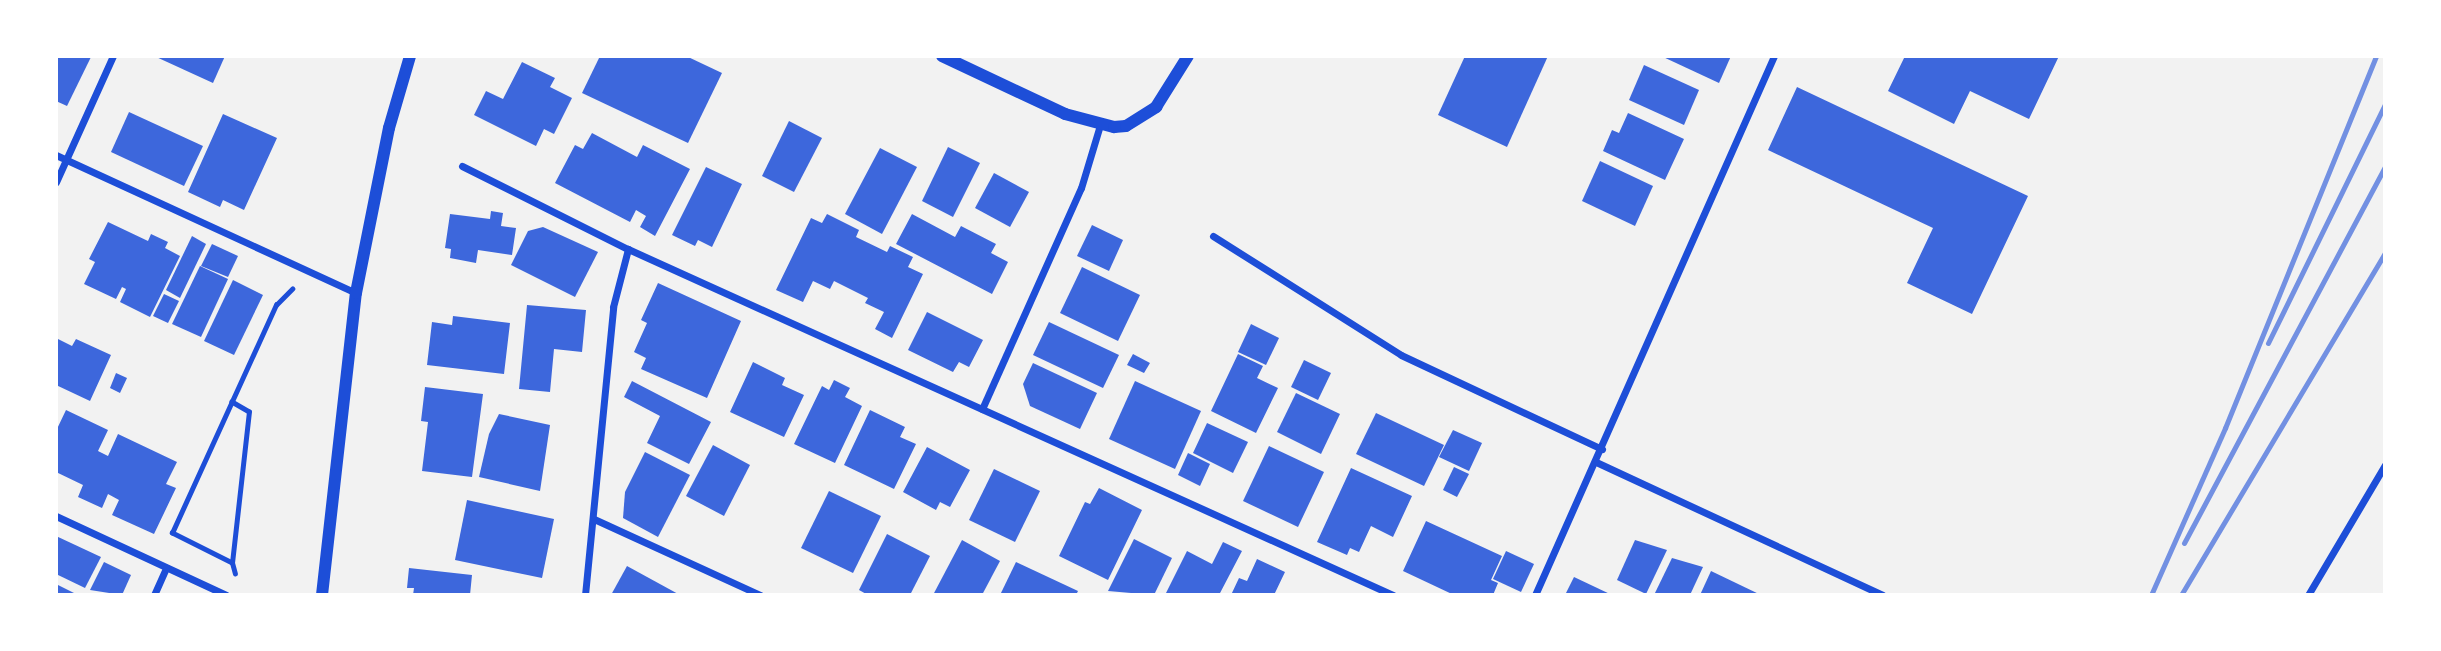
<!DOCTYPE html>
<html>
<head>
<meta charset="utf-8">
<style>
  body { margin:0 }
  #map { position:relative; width:2441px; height:651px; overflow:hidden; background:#f2f2f2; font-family:"Space Grotesk",sans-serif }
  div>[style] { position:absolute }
  .building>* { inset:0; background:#3d67dc }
  .path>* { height:4.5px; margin:-2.25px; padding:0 2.25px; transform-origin:2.25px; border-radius:2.25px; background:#1d4ed8 }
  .minor>* { height:7px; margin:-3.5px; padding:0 3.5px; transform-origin:3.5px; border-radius:3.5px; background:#1d4ed8 }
  .tertiary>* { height:12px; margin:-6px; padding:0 6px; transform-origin:6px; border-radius:6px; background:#1d4ed8 }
  .rail>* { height:5px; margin:-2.5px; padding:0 2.5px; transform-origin:2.5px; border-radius:2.5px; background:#7290e2 }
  span { translate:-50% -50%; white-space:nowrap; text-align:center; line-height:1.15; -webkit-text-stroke:7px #fff; paint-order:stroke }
  .frame { position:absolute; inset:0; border:58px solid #fff; pointer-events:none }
</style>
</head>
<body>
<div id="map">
  <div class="building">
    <div style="clip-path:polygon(56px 56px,91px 57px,67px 106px,56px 101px)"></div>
    <div style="clip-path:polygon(154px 56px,225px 56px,213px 83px)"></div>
    <div style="clip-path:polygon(600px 56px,686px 56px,722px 73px,688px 143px,582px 93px)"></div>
    <div style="clip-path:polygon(1465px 56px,1548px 56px,1507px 147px,1438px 115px)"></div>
    <div style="clip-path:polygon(1661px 56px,1731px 56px,1719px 83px)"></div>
    <div style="clip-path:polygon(1905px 56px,2059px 56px,2029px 119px,1970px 91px,1954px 124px,1888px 91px)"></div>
    <div style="clip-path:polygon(522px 62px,555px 78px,550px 87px,572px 98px,554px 134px,544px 129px,536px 146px,474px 115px,486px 91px,503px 99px)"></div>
    <div style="clip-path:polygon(1644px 65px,1699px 90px,1684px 125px,1629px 100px)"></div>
    <div style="clip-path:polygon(1797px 87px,2028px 196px,1972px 314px,1907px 283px,1933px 228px,1768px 150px)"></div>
    <div style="clip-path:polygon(129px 112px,203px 146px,184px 186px,111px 152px)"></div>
    <div style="clip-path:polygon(1628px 113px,1684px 139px,1665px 180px,1603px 151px,1612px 130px,1619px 133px)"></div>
    <div style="clip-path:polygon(223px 114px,277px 138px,244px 210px,223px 200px,220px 207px,188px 192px)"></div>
    <div style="clip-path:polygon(789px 121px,822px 138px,794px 192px,762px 176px)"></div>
    <div style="clip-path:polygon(592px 133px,637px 157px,643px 145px,690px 169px,655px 236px,640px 227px,646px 216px,636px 210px,630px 222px,555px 183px,575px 145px,583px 149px)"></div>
    <div style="clip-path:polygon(948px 147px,980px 163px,953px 217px,922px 201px)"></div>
    <div style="clip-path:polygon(880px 148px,917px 167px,882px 234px,845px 214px)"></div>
    <div style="clip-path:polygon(1600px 161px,1653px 186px,1635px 226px,1582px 201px)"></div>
    <div style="clip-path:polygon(706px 167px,742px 184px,712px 247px,698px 240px,695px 246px,672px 235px)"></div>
    <div style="clip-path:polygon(994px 173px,1029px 192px,1010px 227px,975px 208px)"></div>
    <div style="clip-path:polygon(491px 211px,503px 213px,501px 226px,516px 228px,512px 255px,478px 250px,476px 263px,450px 258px,451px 249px,445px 248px,450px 214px,490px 219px)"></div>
    <div style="clip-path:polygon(827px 214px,859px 230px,856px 237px,887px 252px,890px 246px,913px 257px,908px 267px,923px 274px,892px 338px,875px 329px,884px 312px,865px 303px,868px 298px,834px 281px,830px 289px,813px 281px,803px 302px,776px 290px,811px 218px,822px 223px)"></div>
    <div style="clip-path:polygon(912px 214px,955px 237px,961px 226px,996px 244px,991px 253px,1008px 262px,992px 294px,896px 244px)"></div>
    <div style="clip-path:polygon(108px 222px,148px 241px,151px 234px,168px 242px,165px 248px,180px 256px,150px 317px,120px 302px,126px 289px,122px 287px,116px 299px,84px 284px,95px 262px,89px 259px)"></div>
    <div style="clip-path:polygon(1092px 225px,1123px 240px,1109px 271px,1077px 256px)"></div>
    <div style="clip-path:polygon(543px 227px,598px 252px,575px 297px,511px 265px,528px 231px)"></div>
    <div style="clip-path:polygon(192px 236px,206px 244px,180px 298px,166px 290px)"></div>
    <div style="clip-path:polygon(212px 244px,238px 256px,228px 277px,201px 266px)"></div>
    <div style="clip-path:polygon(200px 266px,228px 279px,201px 337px,172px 324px)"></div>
    <div style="clip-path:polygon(1082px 267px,1140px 295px,1118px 341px,1060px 313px)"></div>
    <div style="clip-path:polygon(233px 280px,263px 295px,234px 355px,204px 341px)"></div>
    <div style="clip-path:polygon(658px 283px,741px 321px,707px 398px,641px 369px,646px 358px,634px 352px,647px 323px,641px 320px)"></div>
    <div style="clip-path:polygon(164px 294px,179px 301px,168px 323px,153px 316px)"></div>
    <div style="clip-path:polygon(527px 305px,586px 310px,582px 352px,554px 349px,550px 392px,519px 389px)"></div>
    <div style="clip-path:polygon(927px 312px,983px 340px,969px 367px,959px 362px,953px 372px,908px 350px)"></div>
    <div style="clip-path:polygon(453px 316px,510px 323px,504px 374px,427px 365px,432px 322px,452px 325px)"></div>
    <div style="clip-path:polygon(1049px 322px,1119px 355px,1103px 388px,1033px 355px)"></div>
    <div style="clip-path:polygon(1251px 324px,1279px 338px,1266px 365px,1238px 352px)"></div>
    <div style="clip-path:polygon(56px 338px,72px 346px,76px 339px,111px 355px,90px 401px,56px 385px)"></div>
    <div style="clip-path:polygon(1133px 354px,1150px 363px,1144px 373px,1127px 365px)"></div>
    <div style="clip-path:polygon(1238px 354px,1263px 366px,1257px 378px,1278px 388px,1256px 433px,1211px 411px)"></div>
    <div style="clip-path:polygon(1304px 360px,1331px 373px,1318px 400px,1291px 387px)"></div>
    <div style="clip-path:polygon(753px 362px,785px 378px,782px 385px,804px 395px,784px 437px,730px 412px)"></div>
    <div style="clip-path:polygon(1033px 363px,1097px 393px,1080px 429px,1030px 406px,1023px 384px)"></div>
    <div style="clip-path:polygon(116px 373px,127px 378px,120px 393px,110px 388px)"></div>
    <div style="clip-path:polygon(834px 380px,850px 388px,845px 397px,862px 406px,835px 463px,794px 444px,822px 386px,829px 390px)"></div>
    <div style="clip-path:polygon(632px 381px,711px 422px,689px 464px,647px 443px,660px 416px,624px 397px)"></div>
    <div style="clip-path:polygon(1135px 381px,1201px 411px,1175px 469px,1109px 439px)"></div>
    <div style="clip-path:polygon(425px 387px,483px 394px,472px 477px,422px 471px,428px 422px,421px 421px)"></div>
    <div style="clip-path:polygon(1296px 393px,1340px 414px,1321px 454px,1277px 432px)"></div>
    <div style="clip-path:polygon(66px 410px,108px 430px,98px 451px,108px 456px,118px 434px,177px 462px,166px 484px,176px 488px,154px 534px,112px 515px,119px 500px,108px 494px,102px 508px,78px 497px,83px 485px,56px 472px,56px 431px)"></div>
    <div style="clip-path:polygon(870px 410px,905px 427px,900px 437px,916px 444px,894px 489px,844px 465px)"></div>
    <div style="clip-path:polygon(1376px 413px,1444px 445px,1424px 486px,1356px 454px)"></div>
    <div style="clip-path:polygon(499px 414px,550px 425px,540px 491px,479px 477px,489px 434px)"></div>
    <div style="clip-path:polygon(1207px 423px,1248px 442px,1233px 473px,1193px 453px)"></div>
    <div style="clip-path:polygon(1453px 430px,1482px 443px,1469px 471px,1439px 457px)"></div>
    <div style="clip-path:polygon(713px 445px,750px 465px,724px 516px,686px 496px)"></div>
    <div style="clip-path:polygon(1269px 446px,1324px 472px,1298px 527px,1243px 501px)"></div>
    <div style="clip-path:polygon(927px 447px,970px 470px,950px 507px,940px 502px,936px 510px,903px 492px)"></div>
    <div style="clip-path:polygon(645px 452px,690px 475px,658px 537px,623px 518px,625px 492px)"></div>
    <div style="clip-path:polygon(1188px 453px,1210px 464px,1200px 486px,1178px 475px)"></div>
    <div style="clip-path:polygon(1454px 467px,1469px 474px,1457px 497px,1443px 490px)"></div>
    <div style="clip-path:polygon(1351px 468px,1412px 496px,1393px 537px,1371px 526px,1359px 552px,1350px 548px,1347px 555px,1317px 542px)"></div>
    <div style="clip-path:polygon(994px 469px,1040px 491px,1015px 542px,969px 520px)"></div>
    <div style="clip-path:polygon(1099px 488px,1142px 510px,1108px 580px,1059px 556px,1085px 502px,1090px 504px)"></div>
    <div style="clip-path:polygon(829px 491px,881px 516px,853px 573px,801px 548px)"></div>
    <div style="clip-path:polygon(467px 500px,554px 519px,542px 578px,455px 560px)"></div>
    <div style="clip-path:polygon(1426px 521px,1502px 556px,1491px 580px,1498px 583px,1493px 595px,1454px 595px,1403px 571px)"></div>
    <div style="clip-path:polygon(887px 534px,930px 556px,910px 595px,868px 595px,859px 590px)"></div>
    <div style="clip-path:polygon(56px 536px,101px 557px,85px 588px,56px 574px)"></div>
    <div style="clip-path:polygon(1134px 539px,1172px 558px,1154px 595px,1108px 591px)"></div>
    <div style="clip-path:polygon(962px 540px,1000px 561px,982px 595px,933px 595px)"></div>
    <div style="clip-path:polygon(1635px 540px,1667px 550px,1646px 594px,1617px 580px)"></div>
    <div style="clip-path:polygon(1223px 542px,1242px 551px,1219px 595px,1165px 595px,1187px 551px,1212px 564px)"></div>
    <div style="clip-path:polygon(1506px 551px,1534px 564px,1521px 592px,1493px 579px)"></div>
    <div style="clip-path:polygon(1672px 558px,1703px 567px,1690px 595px,1654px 595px)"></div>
    <div style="clip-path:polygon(1257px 559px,1285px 572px,1274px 595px,1231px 595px,1239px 578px,1247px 581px)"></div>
    <div style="clip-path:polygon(104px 562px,131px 575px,122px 595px,90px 590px)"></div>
    <div style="clip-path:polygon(1016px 562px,1078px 591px,1076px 595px,1000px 595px)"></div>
    <div style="clip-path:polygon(627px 566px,680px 595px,611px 595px)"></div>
    <div style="clip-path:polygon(409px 568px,472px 575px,470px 595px,413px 595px,414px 588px,407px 588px)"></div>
    <div style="clip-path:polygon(1711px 571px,1761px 595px,1700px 595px)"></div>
    <div style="clip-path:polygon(1574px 577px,1612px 595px,1565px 595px)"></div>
    <div style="clip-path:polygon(56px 584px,78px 595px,56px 595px)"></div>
  </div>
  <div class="path">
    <div style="left:232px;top:563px;width:152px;rotate:-83.6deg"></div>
    <div style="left:249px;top:412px;width:20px;rotate:-150deg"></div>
    <div style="left:235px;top:574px;width:11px;rotate:-105deg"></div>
    <div style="left:232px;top:563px;width:67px;rotate:-153.4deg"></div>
    <div style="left:172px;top:533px;width:251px;rotate:-65.5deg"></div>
    <div style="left:276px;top:305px;width:23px;rotate:-45deg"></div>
  </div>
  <div class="minor">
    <div style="left:56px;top:155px;width:330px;rotate:24.7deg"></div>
    <div style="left:462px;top:166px;width:186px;rotate:26.6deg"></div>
    <div style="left:628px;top:249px;width:840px;rotate:24.34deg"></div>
    <div style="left:56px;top:182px;width:138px;rotate:-65.7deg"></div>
    <div style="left:1213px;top:236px;width:222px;rotate:32.3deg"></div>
    <div style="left:1401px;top:355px;width:222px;rotate:25.1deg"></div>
    <div style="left:982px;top:409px;width:242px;rotate:-65.9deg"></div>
    <div style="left:1081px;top:188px;width:66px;rotate:-73.2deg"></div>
    <div style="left:1596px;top:462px;width:316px;rotate:24.9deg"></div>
    <div style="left:56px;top:516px;width:187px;rotate:24.9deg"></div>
    <div style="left:594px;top:519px;width:183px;rotate:24.6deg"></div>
    <div style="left:154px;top:595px;width:30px;rotate:-66deg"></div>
    <div style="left:585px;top:595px;width:289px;rotate:-84.4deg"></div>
    <div style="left:613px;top:307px;width:60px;rotate:-75.5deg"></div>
    <div style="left:1535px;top:595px;width:590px;rotate:-66.09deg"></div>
    <div style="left:2308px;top:595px;width:151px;rotate:-59.4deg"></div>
  </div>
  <div class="tertiary">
    <div style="left:942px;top:56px;width:136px;rotate:25.2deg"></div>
    <div style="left:1065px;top:114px;width:51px;rotate:14.9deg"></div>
    <div style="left:1114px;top:127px;width:12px;rotate:-5deg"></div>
    <div style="left:1126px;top:126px;width:36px;rotate:-32deg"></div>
    <div style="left:1156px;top:107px;width:60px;rotate:-57.9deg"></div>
    <div style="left:322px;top:595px;width:304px;rotate:-83.6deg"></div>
    <div style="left:356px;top:293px;width:168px;rotate:-78.7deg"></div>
    <div style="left:389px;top:128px;width:75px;rotate:-73.7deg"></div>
  </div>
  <div class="rail">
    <div style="left:2268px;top:343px;width:266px;rotate:-63.9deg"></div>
    <div style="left:2184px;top:543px;width:426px;rotate:-61.9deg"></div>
    <div style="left:2151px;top:595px;width:183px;rotate:-66.1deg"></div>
    <div style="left:2225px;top:428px;width:401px;rotate:-67.9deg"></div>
    <div style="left:2181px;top:595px;width:398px;rotate:-59.2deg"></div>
  </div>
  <div class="frame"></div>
</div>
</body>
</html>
